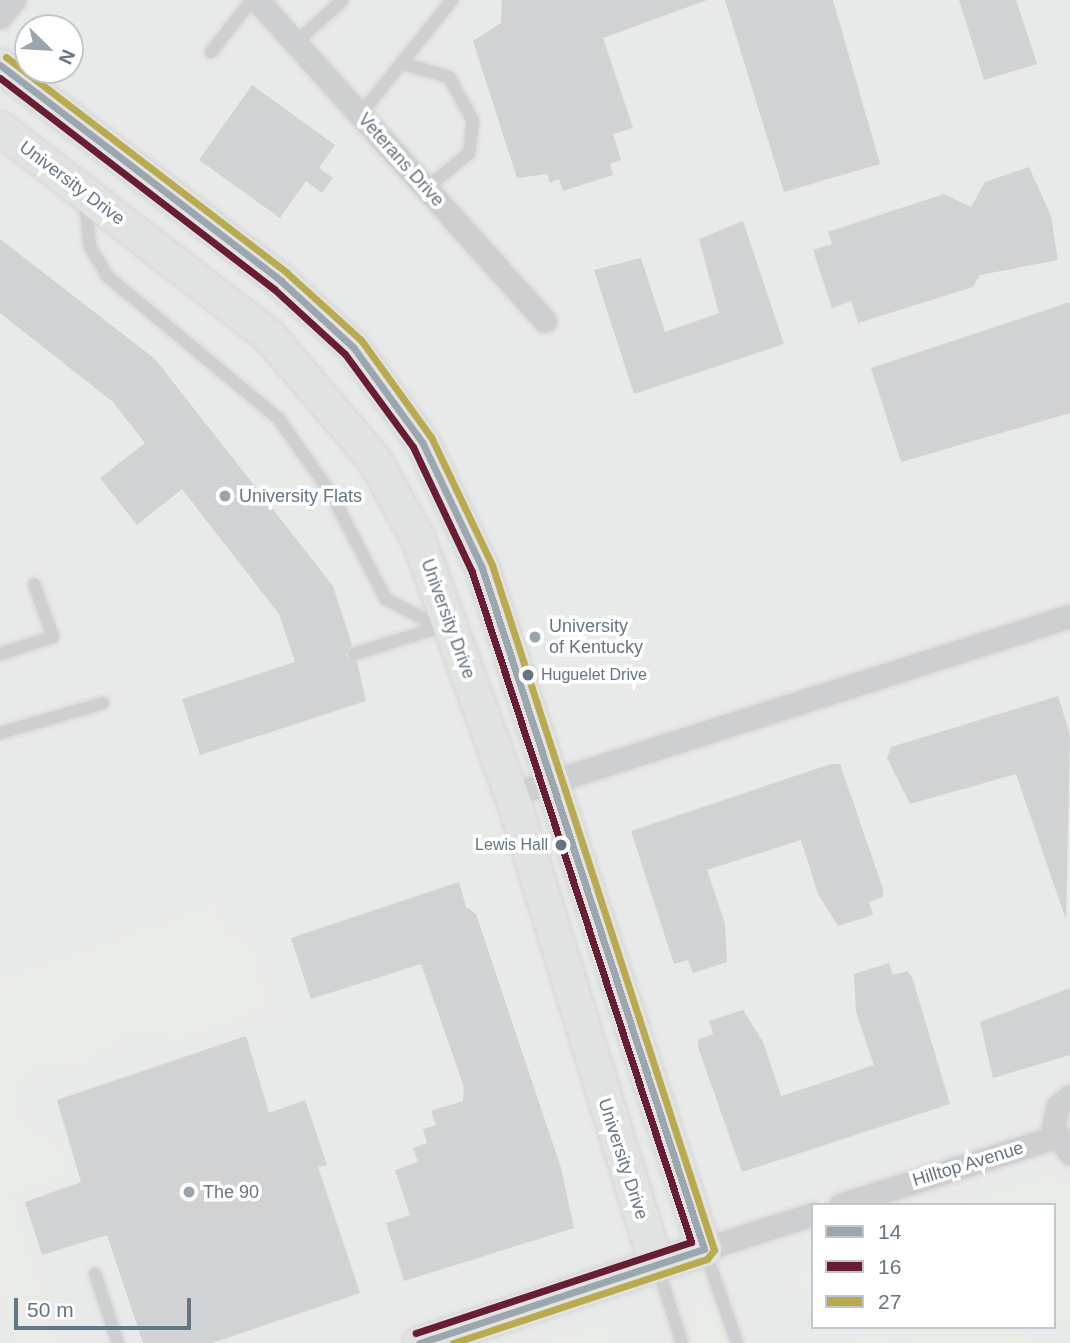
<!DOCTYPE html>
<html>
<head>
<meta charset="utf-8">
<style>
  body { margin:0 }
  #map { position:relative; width:1070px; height:1343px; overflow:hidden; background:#f9f9f9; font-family:Helvetica,sans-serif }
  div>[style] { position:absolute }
  .built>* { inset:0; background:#e8e9e9 }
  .green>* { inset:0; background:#e8ebe6 }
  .building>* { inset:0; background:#d0d2d3 }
  .roads { filter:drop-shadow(0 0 2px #d5d6d7) drop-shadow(0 0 2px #d5d6d7) }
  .lane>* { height:12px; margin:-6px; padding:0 6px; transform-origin:6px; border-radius:6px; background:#cecfd0 }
  .street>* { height:23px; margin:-11.5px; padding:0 11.5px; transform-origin:11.5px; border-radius:11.5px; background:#cecfd0 }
  .secondary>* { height:33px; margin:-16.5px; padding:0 16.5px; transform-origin:16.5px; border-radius:16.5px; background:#e1e2e2 }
  .bus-1>* { height:7px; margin:-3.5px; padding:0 3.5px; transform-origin:3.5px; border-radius:3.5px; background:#9ca6ae }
  .bus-2>* { height:7px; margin:-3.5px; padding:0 3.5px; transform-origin:3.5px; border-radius:3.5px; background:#691d32 }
  .bus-3>* { height:7px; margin:-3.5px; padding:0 3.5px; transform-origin:3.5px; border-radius:3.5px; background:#baaa4f }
  .dots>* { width:19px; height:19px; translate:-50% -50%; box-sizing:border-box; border:4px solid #fff; border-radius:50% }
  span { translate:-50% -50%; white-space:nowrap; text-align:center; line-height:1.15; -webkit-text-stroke:7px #fff; paint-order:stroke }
  .bus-label { font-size:16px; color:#657683 }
  .left { translate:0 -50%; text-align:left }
  .right { translate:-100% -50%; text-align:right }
  .street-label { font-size:18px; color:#657683 }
  .poi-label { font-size:18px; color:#657683 }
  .legend { position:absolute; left:811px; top:1203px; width:245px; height:126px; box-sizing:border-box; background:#fff; border:2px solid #c1c8cd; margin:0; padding:9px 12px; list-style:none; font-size:21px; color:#657683 }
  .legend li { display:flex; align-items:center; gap:14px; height:35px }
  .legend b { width:35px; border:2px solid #c1c8cd }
  .north { position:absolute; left:14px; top:14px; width:70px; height:70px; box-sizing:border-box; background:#fff; border:2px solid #c1c8cd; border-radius:50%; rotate:114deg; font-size:19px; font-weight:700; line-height:28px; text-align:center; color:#657683 }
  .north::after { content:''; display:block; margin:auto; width:24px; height:32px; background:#99a4ac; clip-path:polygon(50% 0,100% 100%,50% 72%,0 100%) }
  .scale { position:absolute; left:14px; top:1298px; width:177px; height:32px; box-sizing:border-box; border:4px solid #657683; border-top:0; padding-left:9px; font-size:21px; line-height:24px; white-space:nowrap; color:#657683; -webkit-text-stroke:5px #fff; paint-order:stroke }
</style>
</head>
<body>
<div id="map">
  <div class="built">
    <div style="clip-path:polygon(evenodd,0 0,1070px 0,1070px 1343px,0 1343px,0 0,28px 28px,70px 28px,70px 70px,28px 70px,28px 28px,0 0,813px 1205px,1054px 1205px,1054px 1327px,813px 1327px,813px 1205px)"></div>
  </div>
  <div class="green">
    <div style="clip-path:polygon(215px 902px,227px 927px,253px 946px,273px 1008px,171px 1045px,156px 1035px,130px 1035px,86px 1064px,38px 1066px,22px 1084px,19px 1110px,33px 1130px,62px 1140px,68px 1178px,14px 1196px,59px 1343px,16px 1343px,0 1292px,0 977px)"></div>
    <div style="clip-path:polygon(1046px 1173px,1070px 1179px,1070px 1327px,1054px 1322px,1054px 1205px,948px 1205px)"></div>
    <div style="clip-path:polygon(813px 1270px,813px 1327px,842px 1327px,823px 1343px,817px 1343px,795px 1272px)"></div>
    <div style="clip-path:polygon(696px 1304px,714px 1304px,721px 1312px,731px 1343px,694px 1343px,688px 1321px)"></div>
    <div style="clip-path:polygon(607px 1319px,616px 1343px,550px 1343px,549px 1338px)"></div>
    <div style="clip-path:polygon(864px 1327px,885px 1327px,890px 1343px,848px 1343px)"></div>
    <div style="clip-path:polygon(903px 1327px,1010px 1327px,1055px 1343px,908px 1343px)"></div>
  </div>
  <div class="building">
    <div style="clip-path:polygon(502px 0,707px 0,603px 38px,633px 128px,613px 134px,621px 160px,610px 164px,613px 175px,563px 191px,559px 179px,550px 183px,547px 174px,517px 178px,473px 41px,501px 23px)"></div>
    <div style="clip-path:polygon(725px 0,833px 0,880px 164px,784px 192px)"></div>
    <div style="clip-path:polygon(959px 0,1016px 0,1037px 64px,984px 80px)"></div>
    <div style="clip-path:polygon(252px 85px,335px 145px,319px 168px,333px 178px,322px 193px,306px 181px,280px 218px,199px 160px)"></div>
    <div style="clip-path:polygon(1029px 167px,1051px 216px,1058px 260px,980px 275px,973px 287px,858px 323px,851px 301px,832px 308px,813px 250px,832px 244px,828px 232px,944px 194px,971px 207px,985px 182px)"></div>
    <div style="clip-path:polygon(743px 221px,784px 344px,634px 394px,594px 270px,641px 258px,665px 332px,719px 313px,699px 239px)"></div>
    <div style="clip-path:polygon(0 239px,155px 359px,333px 586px,352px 645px,346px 656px,357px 662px,366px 701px,200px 755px,182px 699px,295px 662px,279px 614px,182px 489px,137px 525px,100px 478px,145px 443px,113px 402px,0 313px)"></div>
    <div style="clip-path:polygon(1070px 302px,1070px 413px,901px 462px,871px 368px)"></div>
    <div style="clip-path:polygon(1058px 696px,1070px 734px,1066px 920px,1016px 774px,910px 804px,887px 758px,891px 747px)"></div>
    <div style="clip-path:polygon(831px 764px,840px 764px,883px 889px,883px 897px,869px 902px,873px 915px,838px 926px,818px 894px,801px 840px,707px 870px,725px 924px,727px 962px,693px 973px,688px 960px,674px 964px,631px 831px)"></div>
    <div style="clip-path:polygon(459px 882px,466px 907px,476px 914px,561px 1168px,574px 1228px,404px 1281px,386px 1223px,410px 1215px,395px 1170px,418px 1162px,413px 1148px,427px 1143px,423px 1129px,436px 1125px,431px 1111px,463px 1101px,464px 1087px,421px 964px,311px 999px,291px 938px)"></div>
    <div style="clip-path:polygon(889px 963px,893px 975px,907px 971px,912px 977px,950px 1104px,742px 1172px,698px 1047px,699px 1039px,713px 1034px,709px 1021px,743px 1010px,763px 1042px,781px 1096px,806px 1088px,874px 1065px,856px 1012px,854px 974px)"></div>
    <div style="clip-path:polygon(1070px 988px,1070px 1055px,993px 1078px,980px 1022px)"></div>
    <div style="clip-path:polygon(246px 1036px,269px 1113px,305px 1100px,327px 1165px,318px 1167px,360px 1293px,212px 1343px,143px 1343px,107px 1235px,42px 1255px,25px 1202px,81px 1182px,57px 1100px)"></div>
  </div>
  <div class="roads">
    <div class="lane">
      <div style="left:295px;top:43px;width:64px;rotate:-41.9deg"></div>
      <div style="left:211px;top:52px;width:66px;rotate:-51.7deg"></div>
      <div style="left:404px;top:64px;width:47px;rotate:16.1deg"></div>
      <div style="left:449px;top:77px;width:50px;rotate:61.4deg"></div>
      <div style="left:473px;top:121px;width:32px;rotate:97deg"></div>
      <div style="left:469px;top:153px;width:56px;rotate:140.1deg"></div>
      <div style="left:360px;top:115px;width:147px;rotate:-51.3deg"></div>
      <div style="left:85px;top:202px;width:45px;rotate:83.7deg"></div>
      <div style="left:90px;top:247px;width:35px;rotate:59deg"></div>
      <div style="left:108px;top:277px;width:221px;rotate:39.7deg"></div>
      <div style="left:278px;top:418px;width:90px;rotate:54.9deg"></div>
      <div style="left:330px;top:492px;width:121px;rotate:62.4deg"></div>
      <div style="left:386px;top:599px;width:60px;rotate:27.8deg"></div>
      <div style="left:0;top:654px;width:56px;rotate:-17.8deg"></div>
      <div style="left:53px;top:637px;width:56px;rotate:-109.7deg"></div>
      <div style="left:354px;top:654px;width:90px;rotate:-17.4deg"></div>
      <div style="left:0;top:733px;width:107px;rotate:-16.2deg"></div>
      <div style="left:705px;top:1251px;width:97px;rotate:70.8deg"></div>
      <div style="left:657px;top:1265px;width:82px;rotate:72.2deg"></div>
      <div style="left:95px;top:1274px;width:73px;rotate:71.6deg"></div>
    </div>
    <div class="street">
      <div style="left:257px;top:0;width:431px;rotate:48.1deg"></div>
      <div style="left:0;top:17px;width:22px;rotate:-51deg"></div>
      <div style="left:510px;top:795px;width:588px;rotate:-17.73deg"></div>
      <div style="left:1070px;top:1096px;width:16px;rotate:140deg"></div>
      <div style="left:1058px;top:1106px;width:22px;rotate:103deg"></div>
      <div style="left:1053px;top:1127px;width:31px;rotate:57deg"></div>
      <div style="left:840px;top:1205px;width:226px;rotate:-17.5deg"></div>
      <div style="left:704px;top:1249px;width:114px;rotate:-17.8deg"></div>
    </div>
    <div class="secondary">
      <div style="left:0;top:65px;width:354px;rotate:37.5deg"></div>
      <div style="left:281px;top:281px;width:98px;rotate:42.5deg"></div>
      <div style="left:353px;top:347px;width:117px;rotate:54deg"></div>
      <div style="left:422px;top:442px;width:140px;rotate:64.5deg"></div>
      <div style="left:482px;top:568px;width:716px;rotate:71.94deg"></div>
      <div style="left:704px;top:1249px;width:300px;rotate:161.7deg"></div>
      <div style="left:0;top:128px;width:340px;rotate:37.7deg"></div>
      <div style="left:269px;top:336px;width:160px;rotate:49.6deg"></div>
      <div style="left:373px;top:458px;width:93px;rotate:60.9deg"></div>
      <div style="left:418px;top:539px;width:281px;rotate:70deg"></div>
      <div style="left:514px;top:803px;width:483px;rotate:72.9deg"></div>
    </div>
  </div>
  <div class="bus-1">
    <div style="left:0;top:65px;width:354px;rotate:37.5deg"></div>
    <div style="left:281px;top:281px;width:98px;rotate:42.5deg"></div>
    <div style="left:353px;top:347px;width:117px;rotate:54deg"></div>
    <div style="left:422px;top:442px;width:140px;rotate:64.5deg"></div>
    <div style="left:482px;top:568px;width:716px;rotate:71.94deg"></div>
    <div style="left:704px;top:1249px;width:300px;rotate:161.7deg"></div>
  </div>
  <div class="bus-2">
    <div style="left:0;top:78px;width:346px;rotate:37.6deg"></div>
    <div style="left:274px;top:289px;width:96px;rotate:42.5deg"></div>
    <div style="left:345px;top:354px;width:115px;rotate:53.8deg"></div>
    <div style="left:413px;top:447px;width:138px;rotate:64.7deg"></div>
    <div style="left:472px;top:572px;width:705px;rotate:71.9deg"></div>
    <div style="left:691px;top:1242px;width:290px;rotate:161.7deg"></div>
  </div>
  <div class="bus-3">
    <div style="left:6px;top:57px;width:354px;rotate:37.5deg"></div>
    <div style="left:287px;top:273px;width:100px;rotate:42.2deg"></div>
    <div style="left:361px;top:340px;width:120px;rotate:54.2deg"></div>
    <div style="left:431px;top:437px;width:142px;rotate:64.5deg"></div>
    <div style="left:492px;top:565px;width:720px;rotate:72.04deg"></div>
    <div style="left:714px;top:1250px;width:11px;rotate:128deg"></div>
    <div style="left:707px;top:1259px;width:268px;rotate:161.7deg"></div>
  </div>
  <div class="dots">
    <div style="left:225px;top:496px;background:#99a4ac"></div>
    <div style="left:535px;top:637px;background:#99a4ac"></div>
    <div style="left:528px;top:675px;background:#657683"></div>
    <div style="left:561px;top:845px;background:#657683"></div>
    <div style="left:189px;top:1192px;background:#99a4ac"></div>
  </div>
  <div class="bus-label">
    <span class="left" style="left:541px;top:675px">Huguelet Drive</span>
    <span class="right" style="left:548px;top:845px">Lewis Hall</span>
  </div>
  <div class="street-label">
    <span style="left:401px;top:160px;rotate:48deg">Veterans Drive</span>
    <span style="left:72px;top:183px;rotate:37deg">University Drive</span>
    <span style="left:448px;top:619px;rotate:70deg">University Drive</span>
    <span style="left:623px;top:1159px;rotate:72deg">University Drive</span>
    <span style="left:968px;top:1164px;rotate:-17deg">Hilltop Avenue</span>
  </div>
  <div class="poi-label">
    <span class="left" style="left:239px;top:496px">University Flats</span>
    <span class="left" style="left:549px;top:637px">University<br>of Kentucky</span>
    <span class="left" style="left:203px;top:1192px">The 90</span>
  </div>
  <ul class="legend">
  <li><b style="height:9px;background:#9ca6ae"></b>14</li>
  <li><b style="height:9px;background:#691d32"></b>16</li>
  <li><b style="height:9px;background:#baaa4f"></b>27</li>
  </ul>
  <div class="north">N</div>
  <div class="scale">50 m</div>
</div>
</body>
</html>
